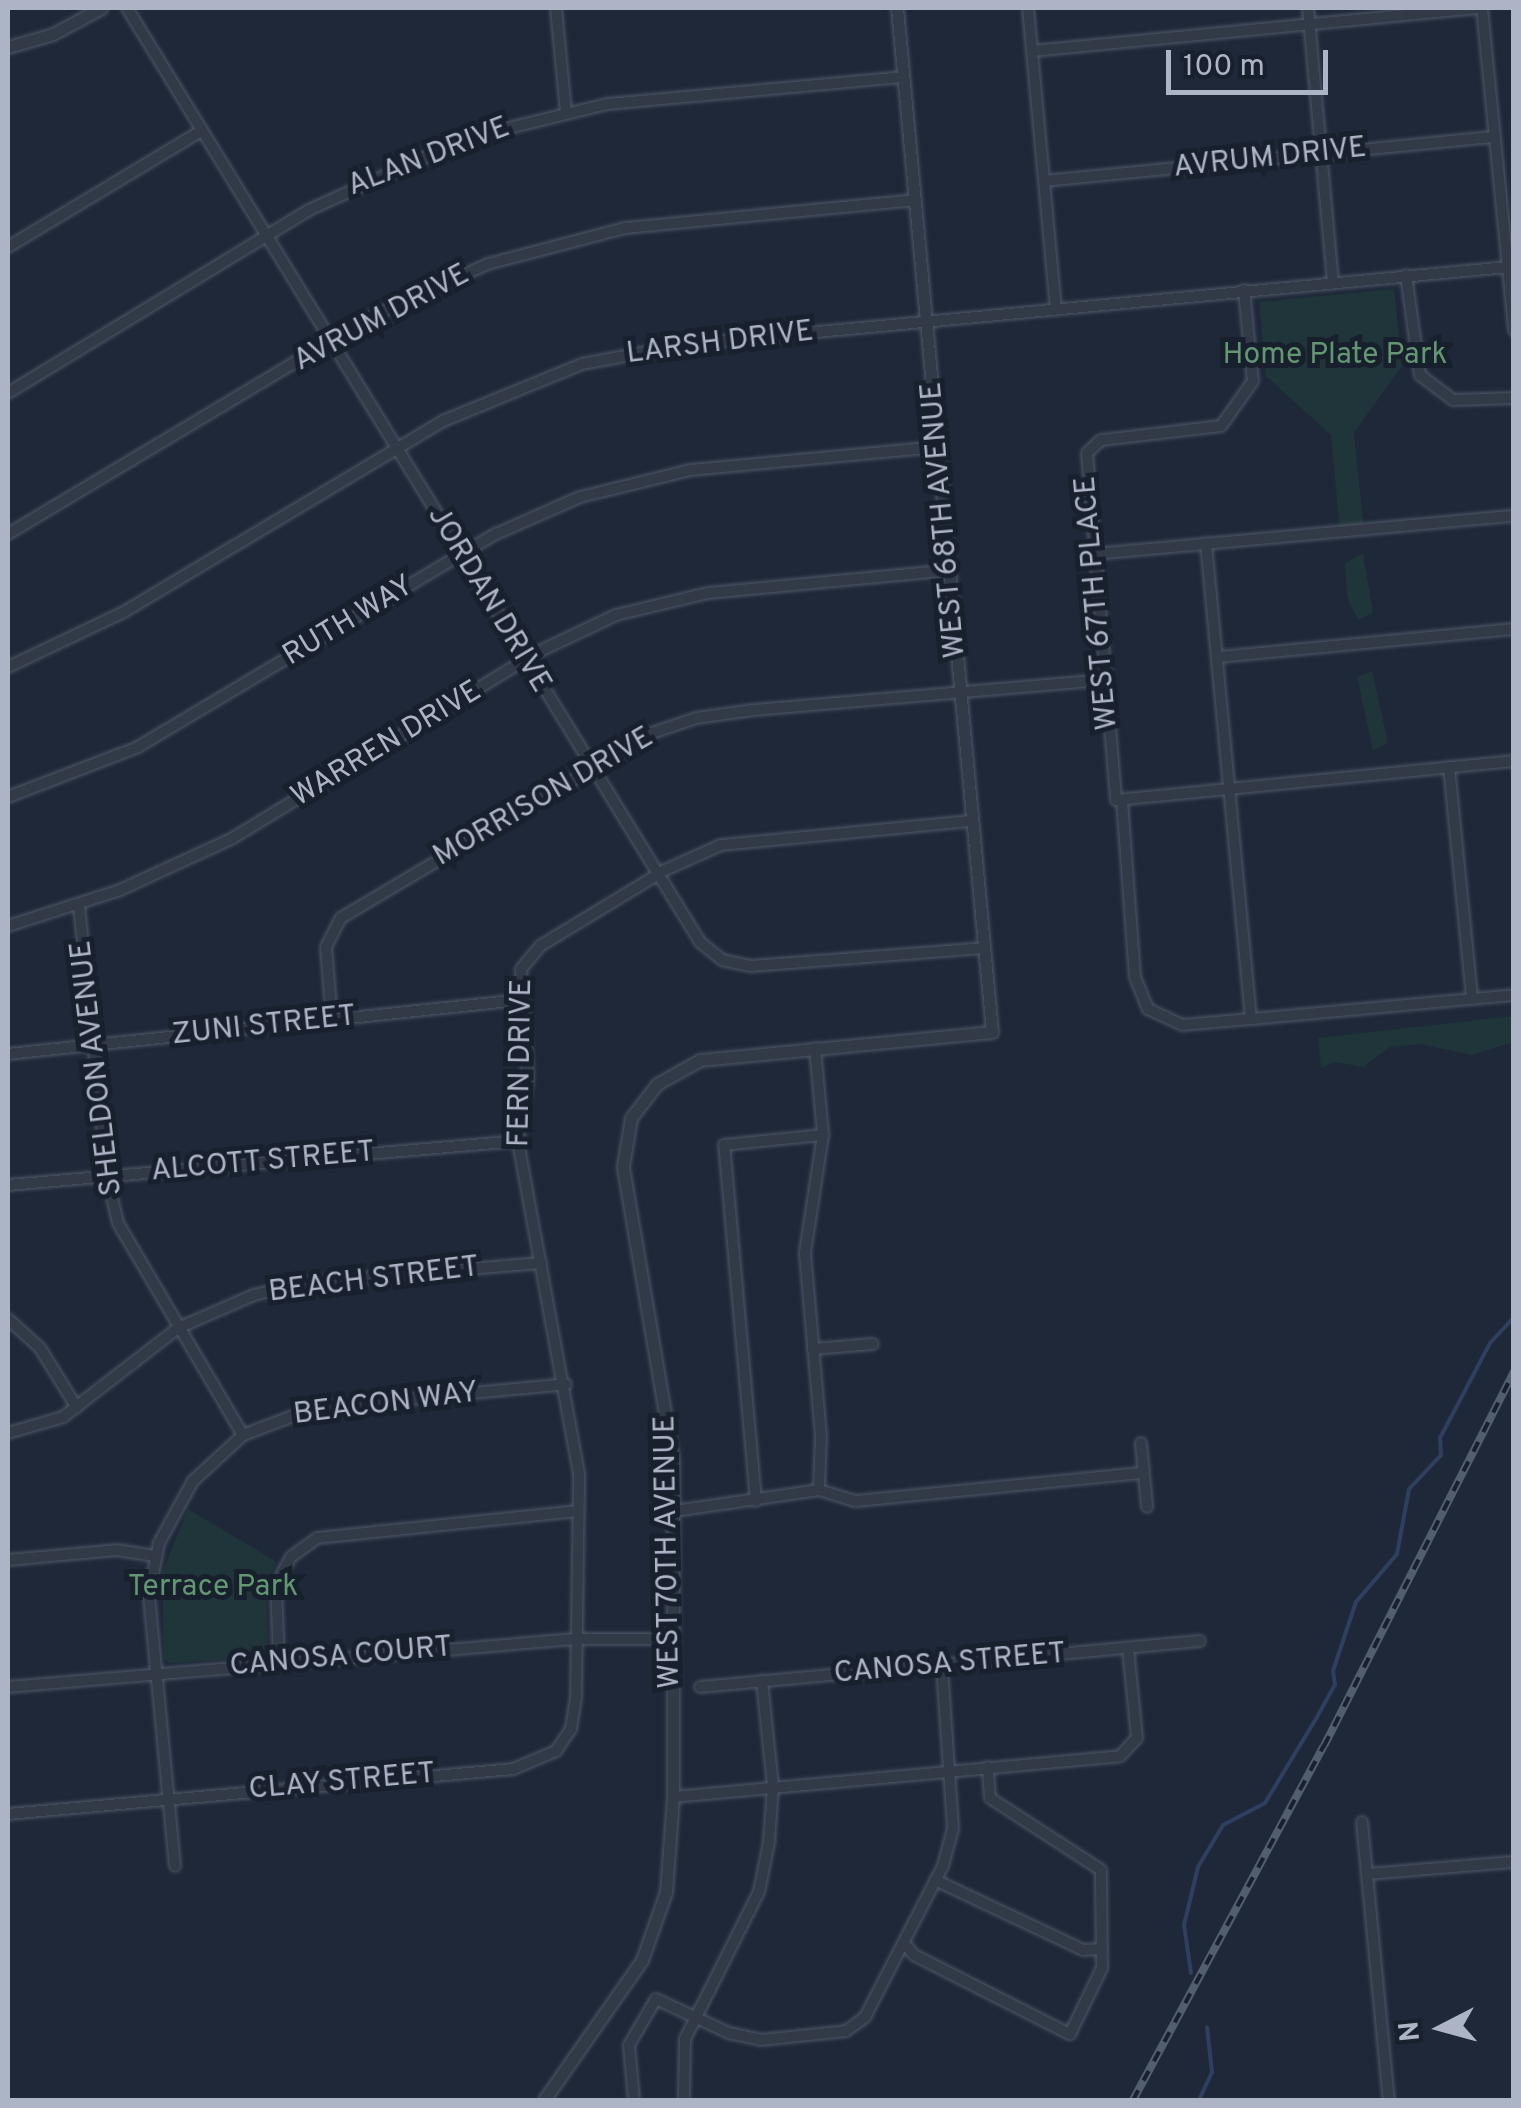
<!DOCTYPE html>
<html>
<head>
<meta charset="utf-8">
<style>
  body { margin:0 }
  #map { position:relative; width:1521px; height:2108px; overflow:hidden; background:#1e2838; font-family:Overpass,sans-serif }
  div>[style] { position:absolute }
  .green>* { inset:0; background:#203539 }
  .stream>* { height:4px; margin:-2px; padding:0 2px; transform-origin:2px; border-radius:2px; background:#2f3f5f }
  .roads { filter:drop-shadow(0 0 2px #4f5767) drop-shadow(0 0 2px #4f5767) }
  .minor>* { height:10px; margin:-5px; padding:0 5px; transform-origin:5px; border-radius:5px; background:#323a48 }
  .tertiary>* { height:11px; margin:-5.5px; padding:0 5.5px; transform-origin:5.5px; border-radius:5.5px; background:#323a48 }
  .rail>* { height:8px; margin-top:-4px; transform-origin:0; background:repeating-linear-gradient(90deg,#181f2d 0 11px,#535d70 0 22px); box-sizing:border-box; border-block:2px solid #535d70 }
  span { translate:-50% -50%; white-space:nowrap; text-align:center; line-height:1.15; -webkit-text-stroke:10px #181f2d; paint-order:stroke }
  .street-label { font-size:30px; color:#acb4c6 }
  .park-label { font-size:30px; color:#629772 }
  .frame { position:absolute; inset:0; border:10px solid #acb4c6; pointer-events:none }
  .north { position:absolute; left:1391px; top:1978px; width:100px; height:100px; -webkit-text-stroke:8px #181f2d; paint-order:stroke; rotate:264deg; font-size:28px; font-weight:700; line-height:40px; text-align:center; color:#acb4c6 }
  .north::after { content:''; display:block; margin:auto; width:35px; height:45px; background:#acb4c6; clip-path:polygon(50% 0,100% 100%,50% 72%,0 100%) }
  .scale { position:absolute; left:1166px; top:50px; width:162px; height:45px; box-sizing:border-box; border:5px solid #acb4c6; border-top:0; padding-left:12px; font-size:30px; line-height:35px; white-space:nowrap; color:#acb4c6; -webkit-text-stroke:8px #181f2d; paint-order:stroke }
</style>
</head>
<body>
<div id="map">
  <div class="green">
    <div style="clip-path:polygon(1394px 289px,1402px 366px,1354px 433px,1364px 531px,1340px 533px,1331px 435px,1266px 376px,1259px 302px)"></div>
    <div style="clip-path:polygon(1363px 553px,1373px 613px,1358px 620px,1347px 597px,1345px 563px)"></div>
    <div style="clip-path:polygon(1372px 671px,1388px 743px,1373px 750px,1357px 677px)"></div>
    <div style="clip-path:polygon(1513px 1016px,1513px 1042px,1472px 1055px,1419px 1044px,1390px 1047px,1363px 1067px,1335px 1062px,1321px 1068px,1318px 1038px)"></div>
    <div style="clip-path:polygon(188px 1509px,277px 1562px,266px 1583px,268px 1651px,262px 1657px,170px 1663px,164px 1659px,162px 1573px)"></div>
  </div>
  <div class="stream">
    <div style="left:1191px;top:1973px;width:49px;rotate:-98.3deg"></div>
    <div style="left:1184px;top:1925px;width:60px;rotate:-76.4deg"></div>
    <div style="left:1198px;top:1867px;width:49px;rotate:-59.2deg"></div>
    <div style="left:1223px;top:1825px;width:47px;rotate:-27.6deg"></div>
    <div style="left:1265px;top:1803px;width:100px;rotate:-58.8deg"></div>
    <div style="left:1317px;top:1717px;width:37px;rotate:-61deg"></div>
    <div style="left:1335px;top:1685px;width:14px;rotate:-98deg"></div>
    <div style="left:1333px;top:1671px;width:73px;rotate:-71.6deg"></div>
    <div style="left:1356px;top:1602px;width:63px;rotate:-49.5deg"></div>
    <div style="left:1397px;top:1554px;width:66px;rotate:-79.5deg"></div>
    <div style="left:1409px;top:1489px;width:47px;rotate:-46.7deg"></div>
    <div style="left:1441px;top:1455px;width:17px;rotate:-93deg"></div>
    <div style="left:1440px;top:1438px;width:107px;rotate:-62.2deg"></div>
    <div style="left:1490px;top:1343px;width:35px;rotate:-47deg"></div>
    <div style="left:1199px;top:2100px;width:31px;rotate:-65deg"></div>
    <div style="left:1212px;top:2072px;width:45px;rotate:-96.3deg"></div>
  </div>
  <div class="roads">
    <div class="minor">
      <div style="left:127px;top:8px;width:1096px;rotate:58.47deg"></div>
      <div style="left:700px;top:942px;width:28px;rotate:39deg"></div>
      <div style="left:722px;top:960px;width:30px;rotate:12deg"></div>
      <div style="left:751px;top:966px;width:233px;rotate:-4.4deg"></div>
      <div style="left:556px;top:8px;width:104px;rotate:84.5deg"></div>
      <div style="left:1028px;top:8px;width:302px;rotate:84.7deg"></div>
      <div style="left:1308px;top:8px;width:274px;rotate:84.8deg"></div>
      <div style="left:1482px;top:8px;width:324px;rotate:84.3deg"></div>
      <div style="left:1032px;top:51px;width:451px;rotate:-5.5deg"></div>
      <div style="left:1044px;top:181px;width:453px;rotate:-5.6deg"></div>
      <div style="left:8px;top:247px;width:225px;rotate:-31deg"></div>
      <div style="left:1406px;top:275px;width:101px;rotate:82deg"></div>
      <div style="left:1420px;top:375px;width:41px;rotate:37.1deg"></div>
      <div style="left:1453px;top:400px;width:61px;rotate:-1.9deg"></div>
      <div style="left:1244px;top:290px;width:91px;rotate:84.4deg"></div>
      <div style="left:1253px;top:381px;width:55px;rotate:125.4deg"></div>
      <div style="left:1221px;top:426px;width:121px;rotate:173.3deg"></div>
      <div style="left:1101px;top:440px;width:19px;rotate:137deg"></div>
      <div style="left:1087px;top:453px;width:348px;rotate:85.2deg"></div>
      <div style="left:1116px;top:800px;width:400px;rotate:-5.6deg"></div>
      <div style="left:8px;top:393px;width:352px;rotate:-31.3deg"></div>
      <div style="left:309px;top:210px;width:175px;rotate:-24.4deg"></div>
      <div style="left:468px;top:138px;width:143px;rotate:-13.7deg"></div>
      <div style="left:607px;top:104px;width:297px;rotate:-5.2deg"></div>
      <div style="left:8px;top:534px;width:423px;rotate:-30.9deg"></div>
      <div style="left:371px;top:317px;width:128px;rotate:-24.4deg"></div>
      <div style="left:488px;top:264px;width:142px;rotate:-14.7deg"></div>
      <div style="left:625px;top:228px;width:290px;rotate:-5.5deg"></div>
      <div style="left:1206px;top:543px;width:478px;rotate:84.6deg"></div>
      <div style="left:1251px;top:1019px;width:264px;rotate:-5.2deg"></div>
      <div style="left:1094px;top:554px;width:422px;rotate:-5.2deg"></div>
      <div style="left:1218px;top:657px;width:297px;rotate:-5.4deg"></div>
      <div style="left:8px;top:667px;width:128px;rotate:-25.4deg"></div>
      <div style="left:124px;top:612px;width:372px;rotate:-30.9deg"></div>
      <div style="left:443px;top:421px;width:150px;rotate:-22.3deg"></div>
      <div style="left:582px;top:364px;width:110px;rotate:-10.5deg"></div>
      <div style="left:690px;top:344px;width:822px;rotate:-5.38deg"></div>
      <div style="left:1449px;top:767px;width:233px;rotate:84.3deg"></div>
      <div style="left:8px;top:797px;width:139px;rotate:-21deg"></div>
      <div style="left:138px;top:747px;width:417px;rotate:-30.8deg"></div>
      <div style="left:496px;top:534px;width:92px;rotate:-23.8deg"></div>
      <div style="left:580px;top:497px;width:113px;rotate:-13.8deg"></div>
      <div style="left:690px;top:470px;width:249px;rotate:-5.3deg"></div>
      <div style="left:1122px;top:800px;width:177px;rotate:85.8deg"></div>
      <div style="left:1135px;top:977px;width:35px;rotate:68deg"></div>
      <div style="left:1148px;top:1009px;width:38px;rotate:25deg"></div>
      <div style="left:1182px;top:1025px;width:69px;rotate:-5deg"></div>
      <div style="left:79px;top:905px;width:272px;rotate:84.1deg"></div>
      <div style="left:107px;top:1176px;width:48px;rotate:76.8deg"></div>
      <div style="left:118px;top:1223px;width:246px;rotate:59.5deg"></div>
      <div style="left:8px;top:926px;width:118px;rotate:-17.8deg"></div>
      <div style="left:120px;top:890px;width:124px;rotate:-24.7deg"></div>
      <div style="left:233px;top:838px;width:357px;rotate:-31.4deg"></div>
      <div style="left:538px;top:652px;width:86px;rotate:-25.4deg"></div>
      <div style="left:616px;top:615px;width:95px;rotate:-13.4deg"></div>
      <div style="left:708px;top:593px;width:243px;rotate:-5.4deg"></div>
      <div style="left:332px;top:1020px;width:73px;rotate:-94.7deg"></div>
      <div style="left:326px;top:947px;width:33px;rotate:-63deg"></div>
      <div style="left:341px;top:918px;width:362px;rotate:-30.7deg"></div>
      <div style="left:652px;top:733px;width:46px;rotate:-18.8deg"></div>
      <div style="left:696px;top:718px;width:58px;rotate:-8deg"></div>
      <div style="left:753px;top:710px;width:353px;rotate:-4.9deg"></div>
      <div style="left:815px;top:1048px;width:87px;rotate:84.7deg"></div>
      <div style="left:823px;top:1135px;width:119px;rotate:98.7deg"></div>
      <div style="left:805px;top:1253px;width:183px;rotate:85deg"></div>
      <div style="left:821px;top:1435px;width:55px;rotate:92.1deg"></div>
      <div style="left:8px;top:1054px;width:515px;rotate:-6.02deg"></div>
      <div style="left:8px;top:1185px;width:512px;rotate:-4.93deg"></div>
      <div style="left:8px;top:1319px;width:43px;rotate:42.2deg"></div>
      <div style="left:40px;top:1348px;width:70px;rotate:58.3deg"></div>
      <div style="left:813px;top:1349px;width:60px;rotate:-4.8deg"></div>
      <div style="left:8px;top:1433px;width:57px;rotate:-16.2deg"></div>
      <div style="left:63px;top:1417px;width:145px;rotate:-37.7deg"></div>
      <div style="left:178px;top:1328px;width:83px;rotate:-23.5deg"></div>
      <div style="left:254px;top:1295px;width:50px;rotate:-13.8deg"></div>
      <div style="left:303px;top:1283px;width:239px;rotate:-4.8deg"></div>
      <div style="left:1141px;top:1443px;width:64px;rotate:84.6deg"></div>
      <div style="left:819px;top:1490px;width:39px;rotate:17deg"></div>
      <div style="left:856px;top:1501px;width:289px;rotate:-5.6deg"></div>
      <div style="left:756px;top:1501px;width:357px;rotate:-95.1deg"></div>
      <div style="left:724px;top:1145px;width:100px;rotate:-5.8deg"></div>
      <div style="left:674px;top:1511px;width:147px;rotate:-8.2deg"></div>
      <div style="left:8px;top:1560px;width:109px;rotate:-5.2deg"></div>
      <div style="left:117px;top:1550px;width:38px;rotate:9deg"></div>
      <div style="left:279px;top:1662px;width:77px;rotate:-92.2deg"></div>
      <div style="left:276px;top:1585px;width:32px;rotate:-62deg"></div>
      <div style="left:291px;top:1557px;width:32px;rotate:-36deg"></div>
      <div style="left:317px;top:1538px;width:262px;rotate:-5.9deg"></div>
      <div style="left:8px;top:1687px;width:569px;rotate:-4.84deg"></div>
      <div style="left:575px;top:1639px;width:99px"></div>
      <div style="left:700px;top:1687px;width:502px;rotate:-5.26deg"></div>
      <div style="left:673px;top:1797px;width:449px;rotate:-5.2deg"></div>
      <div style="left:1120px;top:1756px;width:25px;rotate:-47deg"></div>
      <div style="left:1137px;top:1738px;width:90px;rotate:-95.7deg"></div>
      <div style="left:8px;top:1814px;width:507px;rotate:-5.09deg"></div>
      <div style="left:513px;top:1769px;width:47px;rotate:-22.7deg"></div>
      <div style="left:556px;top:1751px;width:27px;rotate:-56deg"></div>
      <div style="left:571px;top:1729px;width:31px;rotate:-81deg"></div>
      <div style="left:576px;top:1698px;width:224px;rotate:-89.2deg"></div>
      <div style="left:579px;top:1474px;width:339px;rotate:-100.4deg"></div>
      <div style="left:518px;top:1141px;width:65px;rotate:-81.1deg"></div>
      <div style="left:528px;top:1077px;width:108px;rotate:-93.7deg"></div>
      <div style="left:521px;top:969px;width:30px;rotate:-50deg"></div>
      <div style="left:540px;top:946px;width:146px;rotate:-31.3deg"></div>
      <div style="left:665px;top:870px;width:61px;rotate:-24.1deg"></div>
      <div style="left:721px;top:845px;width:251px;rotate:-5.5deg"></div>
      <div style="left:1362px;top:1822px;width:279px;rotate:84.5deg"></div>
      <div style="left:175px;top:1866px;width:272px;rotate:-95.5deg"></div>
      <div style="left:149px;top:1595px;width:53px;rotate:-79.1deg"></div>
      <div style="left:159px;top:1543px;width:71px;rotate:-61.3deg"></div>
      <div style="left:193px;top:1481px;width:68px;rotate:-42.6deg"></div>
      <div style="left:243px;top:1435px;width:76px;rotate:-20.8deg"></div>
      <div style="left:314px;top:1408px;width:253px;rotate:-5.4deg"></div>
      <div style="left:1367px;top:1874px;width:147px;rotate:-4.7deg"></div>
      <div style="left:935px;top:1880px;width:164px;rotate:25.3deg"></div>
      <div style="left:1083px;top:1950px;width:19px;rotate:-3deg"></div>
      <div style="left:904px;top:1943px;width:16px;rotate:50deg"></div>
      <div style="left:914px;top:1955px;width:175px;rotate:26.9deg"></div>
      <div style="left:1070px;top:2034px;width:73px;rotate:-64.1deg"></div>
      <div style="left:1102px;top:1968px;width:98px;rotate:-90.6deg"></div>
      <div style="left:1101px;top:1870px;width:132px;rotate:-147deg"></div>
      <div style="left:990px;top:1798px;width:31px;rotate:-94deg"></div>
      <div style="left:634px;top:2100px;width:55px;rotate:-95.2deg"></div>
      <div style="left:629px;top:2045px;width:53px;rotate:-59.6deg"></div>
      <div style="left:656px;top:1999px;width:81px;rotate:25deg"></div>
      <div style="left:729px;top:2033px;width:33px;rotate:12deg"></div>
      <div style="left:761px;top:2040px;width:85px;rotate:-6deg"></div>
      <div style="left:846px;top:2031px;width:24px;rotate:-36deg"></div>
      <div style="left:865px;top:2017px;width:170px;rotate:-62.7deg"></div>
      <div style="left:943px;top:1866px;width:39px;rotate:-75deg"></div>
      <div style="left:953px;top:1828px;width:162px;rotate:-93.9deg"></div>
      <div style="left:684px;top:2100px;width:61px;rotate:-89.1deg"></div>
      <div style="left:685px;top:2039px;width:165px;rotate:-63.3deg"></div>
      <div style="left:759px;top:1892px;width:51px;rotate:-78.7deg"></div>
      <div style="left:769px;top:1842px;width:56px;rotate:-85.9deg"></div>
      <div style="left:773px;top:1786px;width:106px;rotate:-96deg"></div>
    </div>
    <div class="tertiary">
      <div style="left:8px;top:47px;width:47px;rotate:-16.1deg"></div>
      <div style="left:53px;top:34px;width:55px;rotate:-28.4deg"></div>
      <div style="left:544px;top:2100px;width:171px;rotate:-55deg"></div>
      <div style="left:642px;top:1960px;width:72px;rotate:-70.6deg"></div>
      <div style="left:666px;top:1892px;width:95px;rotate:-85.8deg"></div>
      <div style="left:673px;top:1797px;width:337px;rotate:-90deg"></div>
      <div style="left:673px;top:1460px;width:298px;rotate:-99.7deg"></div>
      <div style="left:623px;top:1166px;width:49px;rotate:-80.5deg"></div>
      <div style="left:631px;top:1118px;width:43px;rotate:-52.6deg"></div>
      <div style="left:657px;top:1084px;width:49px;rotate:-29.2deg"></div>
      <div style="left:700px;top:1060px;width:293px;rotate:-5.5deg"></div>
      <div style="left:992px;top:1032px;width:1028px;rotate:-95.3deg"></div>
    </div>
  </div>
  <div class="rail">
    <div style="left:1133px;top:2100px;width:402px;rotate:-61.7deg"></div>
    <div style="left:1324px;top:1746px;width:420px;rotate:-63.1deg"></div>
  </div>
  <div class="street-label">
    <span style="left:429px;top:158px;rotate:-21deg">ALAN DRIVE</span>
    <span style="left:1270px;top:159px;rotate:-6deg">AVRUM DRIVE</span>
    <span style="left:382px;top:319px;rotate:-28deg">AVRUM DRIVE</span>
    <span style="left:720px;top:344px;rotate:-7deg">LARSH DRIVE</span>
    <span style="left:945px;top:520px;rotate:-95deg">WEST 68TH AVENUE</span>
    <span style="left:488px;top:600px;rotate:59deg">JORDAN DRIVE</span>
    <span style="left:1098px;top:603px;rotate:-95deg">WEST 67TH PLACE</span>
    <span style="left:349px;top:622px;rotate:-31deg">RUTH WAY</span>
    <span style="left:387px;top:745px;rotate:-31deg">WARREN DRIVE</span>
    <span style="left:544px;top:798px;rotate:-30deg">MORRISON DRIVE</span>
    <span style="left:264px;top:1027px;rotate:-6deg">ZUNI STREET</span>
    <span style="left:522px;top:1063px;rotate:-89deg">FERN DRIVE</span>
    <span style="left:98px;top:1068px;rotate:-97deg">SHELDON AVENUE</span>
    <span style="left:263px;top:1163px;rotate:-5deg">ALCOTT STREET</span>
    <span style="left:374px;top:1281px;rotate:-7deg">BEACH STREET</span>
    <span style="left:386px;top:1405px;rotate:-7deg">BEACON WAY</span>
    <span style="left:669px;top:1552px;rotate:-91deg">WEST 70TH AVENUE</span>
    <span style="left:341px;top:1658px;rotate:-5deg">CANOSA COURT</span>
    <span style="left:950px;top:1665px;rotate:-5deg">CANOSA STREET</span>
    <span style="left:342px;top:1783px;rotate:-5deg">CLAY STREET</span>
  </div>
  <div class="park-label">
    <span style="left:1335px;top:356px">Home Plate Park</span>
    <span style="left:213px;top:1588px">Terrace Park</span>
  </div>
  <div class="frame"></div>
  <div class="north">N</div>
  <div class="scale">100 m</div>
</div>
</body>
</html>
